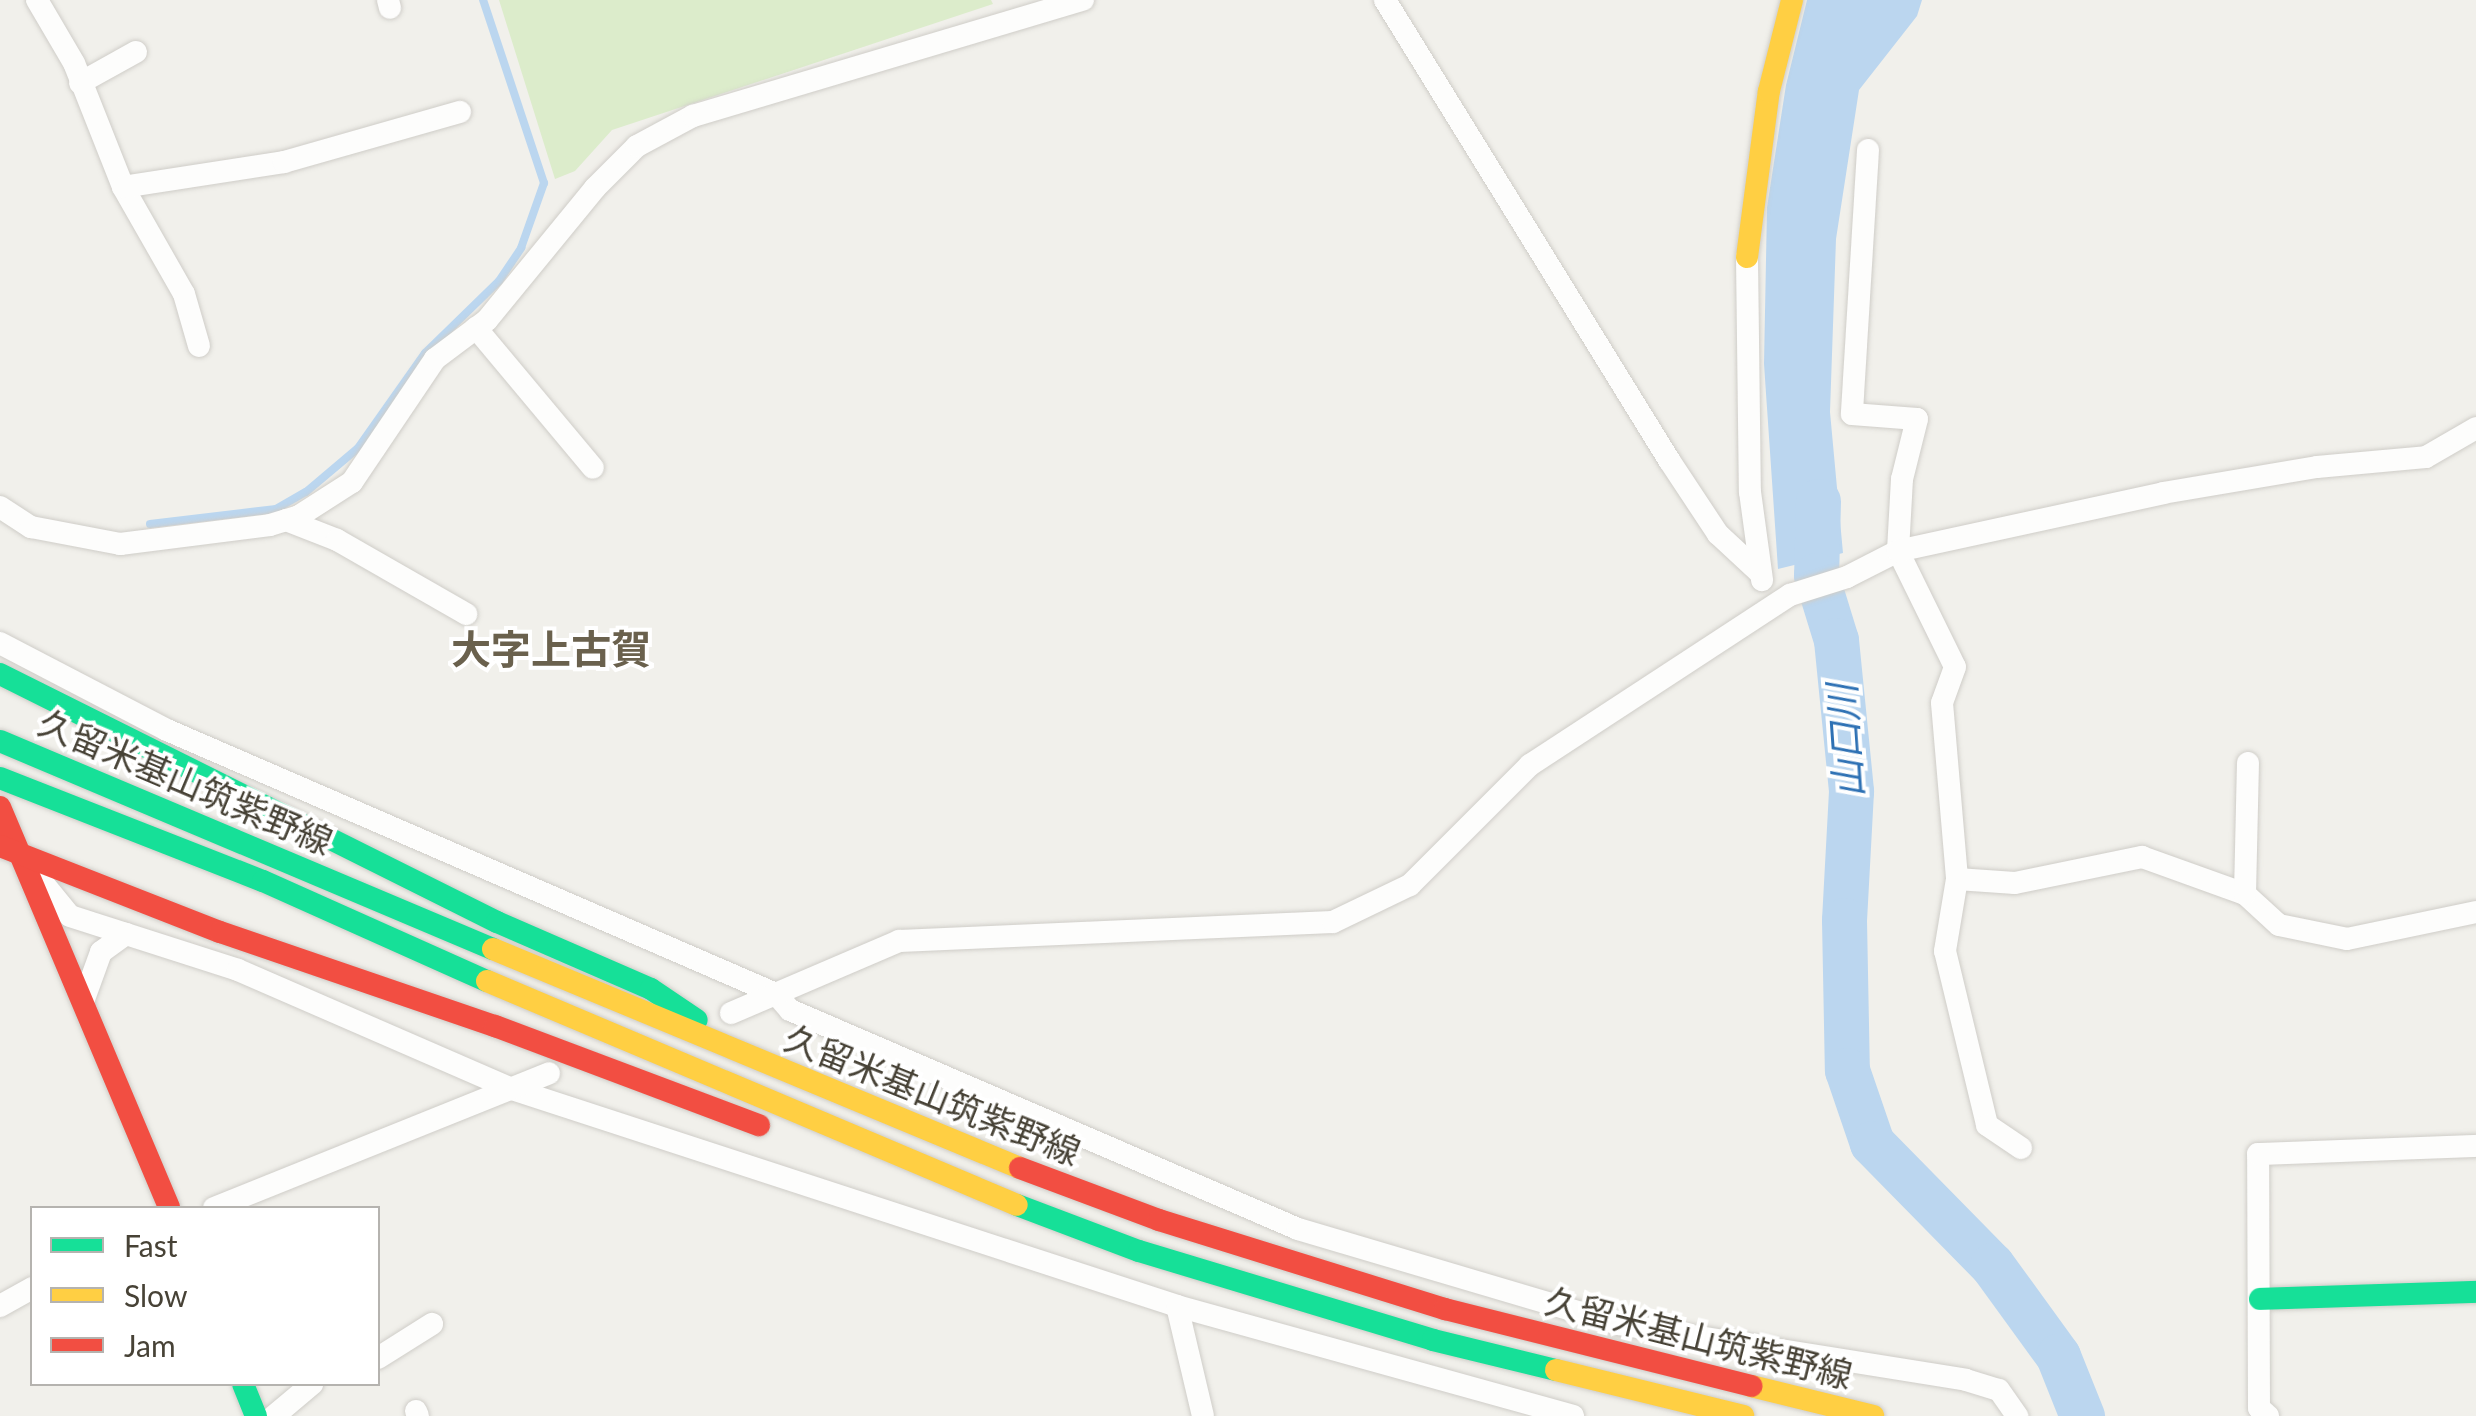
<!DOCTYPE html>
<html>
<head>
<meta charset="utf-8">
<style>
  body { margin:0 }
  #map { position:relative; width:2476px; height:1416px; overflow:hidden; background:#f1f0eb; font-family:Lato,"Noto Sans JP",sans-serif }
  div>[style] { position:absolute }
  .green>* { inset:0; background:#dceccb }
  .water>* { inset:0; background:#bbd6ef }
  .stream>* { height:8px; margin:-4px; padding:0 4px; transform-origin:4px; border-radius:4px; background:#bbd6ef }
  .river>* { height:45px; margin:-22.5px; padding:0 22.5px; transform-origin:22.5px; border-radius:22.5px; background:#bbd6ef }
  .roads { filter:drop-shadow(0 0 2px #cfcdc8) drop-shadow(0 0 2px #cfcdc8) }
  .street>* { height:22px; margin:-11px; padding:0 11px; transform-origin:11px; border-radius:11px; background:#fdfdfc }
  .fast>* { height:22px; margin:-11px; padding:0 11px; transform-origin:11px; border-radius:11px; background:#16e098 }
  .slow>* { height:22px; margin:-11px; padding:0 11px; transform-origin:11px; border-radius:11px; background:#ffcf43 }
  .jam>* { height:22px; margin:-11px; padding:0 11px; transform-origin:11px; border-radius:11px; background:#f24e42 }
  span { translate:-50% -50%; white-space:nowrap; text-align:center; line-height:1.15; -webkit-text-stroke:8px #fff; paint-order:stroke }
  .street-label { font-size:35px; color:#474236 }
  .water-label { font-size:38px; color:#2e71b4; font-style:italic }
  .quarter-label { font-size:40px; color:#6a614d; font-weight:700 }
  .legend { position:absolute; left:30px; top:1206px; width:350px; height:180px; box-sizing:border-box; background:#fff; border:2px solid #b5b3af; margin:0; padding:12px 18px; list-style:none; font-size:30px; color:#474236 }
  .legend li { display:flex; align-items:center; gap:20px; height:50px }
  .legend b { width:50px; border:2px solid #b5b3af }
</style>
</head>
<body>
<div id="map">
  <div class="green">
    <div style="clip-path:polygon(499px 0,991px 0,993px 4px,612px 130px,575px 171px,555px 179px)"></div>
  </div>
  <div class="water">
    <div style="clip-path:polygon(1807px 0,1922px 0,1917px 16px,1859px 90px,1836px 239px,1830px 412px,1843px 553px,1778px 569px,1764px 364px,1767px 207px,1786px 85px)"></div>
  </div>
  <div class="stream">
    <div style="left:150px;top:524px;width:127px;rotate:-6.8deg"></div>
    <div style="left:276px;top:509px;width:34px;rotate:-30deg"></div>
    <div style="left:306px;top:492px;width:68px;rotate:-40.2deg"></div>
    <div style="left:358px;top:448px;width:116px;rotate:-54.8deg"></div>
    <div style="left:425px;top:353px;width:103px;rotate:-44.2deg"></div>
    <div style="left:499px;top:281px;width:40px;rotate:-56deg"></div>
    <div style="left:521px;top:248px;width:69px;rotate:-70.5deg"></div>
    <div style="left:544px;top:183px;width:193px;rotate:-108.4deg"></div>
  </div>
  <div class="river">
    <div style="left:1818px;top:501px;width:74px;rotate:91.5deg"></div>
    <div style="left:1816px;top:575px;width:68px;rotate:72.9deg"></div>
    <div style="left:1836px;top:640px;width:152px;rotate:84.3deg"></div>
    <div style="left:1851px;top:791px;width:129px;rotate:93.1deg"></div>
    <div style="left:1844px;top:920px;width:150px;rotate:88.9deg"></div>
    <div style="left:1847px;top:1070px;width:77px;rotate:71.1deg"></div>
    <div style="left:1872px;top:1143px;width:171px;rotate:45.5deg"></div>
    <div style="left:1992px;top:1265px;width:112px;rotate:54deg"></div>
    <div style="left:2058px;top:1356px;width:65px;rotate:68.2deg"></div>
  </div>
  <div class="roads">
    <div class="street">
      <div style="left:37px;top:0;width:73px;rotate:59.6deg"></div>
      <div style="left:74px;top:63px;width:133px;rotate:68.4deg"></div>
      <div style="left:123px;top:187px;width:123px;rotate:60.3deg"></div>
      <div style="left:184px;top:294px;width:54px;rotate:73.9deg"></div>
      <div style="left:388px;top:0;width:8px;rotate:76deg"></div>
      <div style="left:1385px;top:0;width:541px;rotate:58.31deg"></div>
      <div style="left:1669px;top:460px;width:89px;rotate:56.5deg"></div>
      <div style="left:1718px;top:534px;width:57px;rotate:42.9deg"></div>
      <div style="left:80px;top:83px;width:64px;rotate:-29deg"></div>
      <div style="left:1868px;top:150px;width:264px;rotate:93.5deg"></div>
      <div style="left:1852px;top:414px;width:65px;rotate:4.4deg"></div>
      <div style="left:1917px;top:419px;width:62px;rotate:104deg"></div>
      <div style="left:1902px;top:479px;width:72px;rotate:93.2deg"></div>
      <div style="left:1898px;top:551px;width:129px;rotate:63.8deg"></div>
      <div style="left:1955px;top:667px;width:38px;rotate:110deg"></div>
      <div style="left:1942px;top:703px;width:177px;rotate:85.1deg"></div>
      <div style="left:1957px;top:879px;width:73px;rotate:99.5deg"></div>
      <div style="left:1945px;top:951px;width:179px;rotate:76.4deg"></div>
      <div style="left:1987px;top:1125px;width:41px;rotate:34.1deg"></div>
      <div style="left:123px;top:187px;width:163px;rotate:-8.8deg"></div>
      <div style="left:284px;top:162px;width:183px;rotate:-15.9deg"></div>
      <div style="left:1747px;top:257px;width:235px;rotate:89.3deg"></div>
      <div style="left:1750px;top:492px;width:89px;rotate:82.2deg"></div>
      <div style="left:476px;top:328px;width:182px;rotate:50.1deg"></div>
      <div style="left:0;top:507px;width:37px;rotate:33deg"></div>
      <div style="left:31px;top:527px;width:91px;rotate:10.8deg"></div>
      <div style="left:120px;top:544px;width:151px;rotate:-7.2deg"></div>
      <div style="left:270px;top:525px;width:30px;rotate:-17deg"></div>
      <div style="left:299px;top:516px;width:63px;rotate:-32.7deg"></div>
      <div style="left:352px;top:482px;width:148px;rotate:-56deg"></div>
      <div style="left:435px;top:359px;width:65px;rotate:-36.9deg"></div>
      <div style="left:487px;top:320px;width:171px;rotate:-50.7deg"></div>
      <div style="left:595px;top:188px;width:59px;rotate:-45deg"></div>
      <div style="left:637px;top:146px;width:64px;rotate:-28.2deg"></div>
      <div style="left:693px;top:116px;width:407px;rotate:-16.6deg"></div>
      <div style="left:286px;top:520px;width:55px;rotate:21.4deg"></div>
      <div style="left:337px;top:540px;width:149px;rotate:29.8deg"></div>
      <div style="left:0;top:643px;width:188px;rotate:27.5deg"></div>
      <div style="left:167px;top:730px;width:664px;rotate:23.44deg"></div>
      <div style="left:776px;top:994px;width:21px;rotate:49deg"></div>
      <div style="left:790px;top:1010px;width:553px;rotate:23.32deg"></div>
      <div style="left:1298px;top:1229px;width:334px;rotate:16.5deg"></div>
      <div style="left:1618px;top:1324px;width:352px;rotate:9.1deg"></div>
      <div style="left:1966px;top:1380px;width:34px;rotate:17deg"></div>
      <div style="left:1999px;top:1390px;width:32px;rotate:55deg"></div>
      <div style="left:38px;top:877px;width:50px;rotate:50.6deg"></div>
      <div style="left:70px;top:916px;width:176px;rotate:17.8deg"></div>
      <div style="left:238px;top:970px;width:296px;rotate:23.5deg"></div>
      <div style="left:509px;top:1088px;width:703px;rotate:18.07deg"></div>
      <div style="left:1177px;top:1306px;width:411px;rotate:15.5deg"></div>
      <div style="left:1957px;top:879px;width:58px;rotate:3.9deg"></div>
      <div style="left:2015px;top:883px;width:130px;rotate:-11.6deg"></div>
      <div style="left:2142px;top:857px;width:109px;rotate:19.8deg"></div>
      <div style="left:2245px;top:894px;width:46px;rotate:42.4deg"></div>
      <div style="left:2279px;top:925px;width:69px;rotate:11.6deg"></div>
      <div style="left:2347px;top:939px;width:132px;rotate:-11.8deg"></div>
      <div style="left:2245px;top:894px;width:131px;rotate:-88.7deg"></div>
      <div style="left:84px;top:999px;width:50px;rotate:-70.1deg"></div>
      <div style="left:101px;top:952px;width:31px;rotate:-36deg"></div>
      <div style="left:731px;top:1013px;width:183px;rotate:-23.2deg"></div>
      <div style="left:899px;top:941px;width:434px;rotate:-2.5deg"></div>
      <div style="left:1333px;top:922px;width:85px;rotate:-25.7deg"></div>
      <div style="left:1410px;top:885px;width:170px;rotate:-45deg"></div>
      <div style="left:1530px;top:765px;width:311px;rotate:-33.2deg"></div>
      <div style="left:1790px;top:595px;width:60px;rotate:-17.5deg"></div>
      <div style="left:1847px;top:577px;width:57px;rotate:-27deg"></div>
      <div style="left:1898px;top:551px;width:271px;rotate:-12.3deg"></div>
      <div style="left:2163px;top:493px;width:156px;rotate:-9.6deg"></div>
      <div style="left:2317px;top:467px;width:109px;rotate:-5.2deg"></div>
      <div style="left:2426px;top:457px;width:58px;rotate:-30.1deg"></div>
      <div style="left:214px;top:1208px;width:361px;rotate:-21.9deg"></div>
      <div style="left:0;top:1306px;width:37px;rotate:-29deg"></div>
      <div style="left:1177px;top:1306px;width:113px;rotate:76.7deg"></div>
      <div style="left:378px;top:1358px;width:64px;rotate:-32.2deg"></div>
      <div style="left:416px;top:1411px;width:5px;rotate:68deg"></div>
      <div style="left:274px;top:1416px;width:50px;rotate:-40.1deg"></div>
      <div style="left:2268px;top:1416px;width:12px;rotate:-138deg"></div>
      <div style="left:2259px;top:1408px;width:254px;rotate:-90.2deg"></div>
      <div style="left:2258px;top:1154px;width:218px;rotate:-2.1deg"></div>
    </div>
    <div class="fast">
      <div style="left:0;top:674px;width:555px;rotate:26.52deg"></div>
      <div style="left:497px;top:922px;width:168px;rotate:23.5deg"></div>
      <div style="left:651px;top:989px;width:55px;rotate:34deg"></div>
      <div style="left:0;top:741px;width:535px;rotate:22.88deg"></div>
      <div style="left:0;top:778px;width:282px;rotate:21.4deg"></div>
      <div style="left:263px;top:881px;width:245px;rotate:24.1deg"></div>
      <div style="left:1017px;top:1205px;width:130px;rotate:20.7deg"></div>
      <div style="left:1139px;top:1251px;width:307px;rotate:16.8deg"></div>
      <div style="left:1433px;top:1340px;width:127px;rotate:13.7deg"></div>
      <div style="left:2260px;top:1299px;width:216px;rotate:-1.9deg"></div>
      <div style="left:243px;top:1384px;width:35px;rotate:68deg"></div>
    </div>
    <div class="slow">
      <div style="left:1747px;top:257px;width:167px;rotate:-82.5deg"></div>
      <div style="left:1769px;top:91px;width:94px;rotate:-75.8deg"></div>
      <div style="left:493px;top:949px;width:571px;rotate:22.57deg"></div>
      <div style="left:487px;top:981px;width:575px;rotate:22.91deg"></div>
      <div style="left:1556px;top:1370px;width:193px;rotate:13.8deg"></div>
      <div style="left:1751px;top:1386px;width:126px;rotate:13.8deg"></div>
    </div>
    <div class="jam">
      <div style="left:0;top:807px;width:435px;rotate:67.1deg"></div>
      <div style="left:0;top:846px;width:236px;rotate:21.4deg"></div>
      <div style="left:220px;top:932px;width:291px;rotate:18.9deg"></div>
      <div style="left:495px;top:1026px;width:282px;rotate:20.6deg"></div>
      <div style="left:1020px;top:1168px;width:148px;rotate:20.5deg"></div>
      <div style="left:1159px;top:1220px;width:300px;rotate:17.3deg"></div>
      <div style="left:1445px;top:1309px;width:316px;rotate:14.1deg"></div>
    </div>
  </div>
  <div class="street-label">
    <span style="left:186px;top:781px;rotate:23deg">久留米基山筑紫野線</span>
    <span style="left:933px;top:1094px;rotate:22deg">久留米基山筑紫野線</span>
    <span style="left:1699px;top:1337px;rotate:14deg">久留米基山筑紫野線</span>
  </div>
  <div class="water-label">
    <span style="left:1845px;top:741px;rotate:-94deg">山口川</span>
  </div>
  <div class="quarter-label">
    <span style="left:551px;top:649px">大字上古賀</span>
  </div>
  <ul class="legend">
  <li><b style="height:12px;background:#16e098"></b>Fast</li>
  <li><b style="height:12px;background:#ffcf43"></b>Slow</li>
  <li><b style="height:12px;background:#f24e42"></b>Jam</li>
  </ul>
</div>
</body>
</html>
